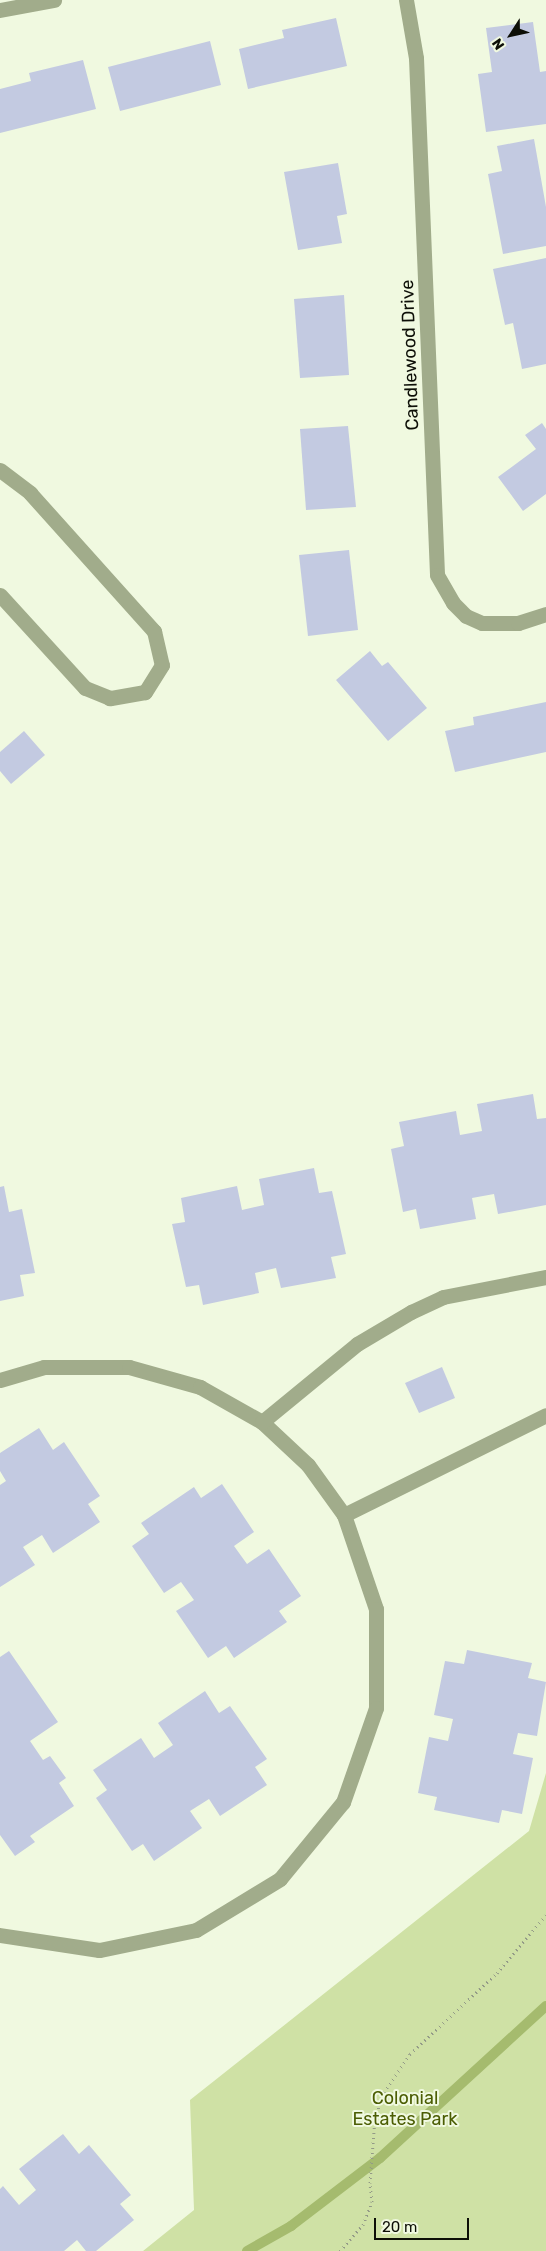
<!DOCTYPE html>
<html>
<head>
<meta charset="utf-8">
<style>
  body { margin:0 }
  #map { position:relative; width:546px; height:2251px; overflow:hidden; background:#f0f9e0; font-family:Rubik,sans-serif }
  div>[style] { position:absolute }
  .green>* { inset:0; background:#cfe1a5 }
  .stream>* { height:10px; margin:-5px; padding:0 5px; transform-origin:5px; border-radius:5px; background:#a5bb6e }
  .building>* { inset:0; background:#c3cae1 }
  .path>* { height:3px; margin-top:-1.5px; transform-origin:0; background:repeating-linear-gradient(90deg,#939a87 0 1px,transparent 0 5px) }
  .service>* { height:15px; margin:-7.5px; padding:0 7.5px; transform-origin:7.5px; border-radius:7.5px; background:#a1ac8b }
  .minor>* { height:15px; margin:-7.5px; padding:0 7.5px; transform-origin:7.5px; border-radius:7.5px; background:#a1ac8b }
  span { translate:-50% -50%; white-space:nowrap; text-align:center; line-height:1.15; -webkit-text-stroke:4px #f0f9e0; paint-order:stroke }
  .street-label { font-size:18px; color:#0d0f07 }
  .park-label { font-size:18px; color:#4b5d03 }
  .north { position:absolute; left:486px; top:10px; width:50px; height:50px; -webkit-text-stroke:4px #f0f9e0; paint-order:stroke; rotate:235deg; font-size:14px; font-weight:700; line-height:20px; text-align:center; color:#0d0f07 }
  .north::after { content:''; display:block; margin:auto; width:18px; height:22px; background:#0d0f07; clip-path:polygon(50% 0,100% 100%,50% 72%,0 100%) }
  .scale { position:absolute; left:374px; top:2218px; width:95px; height:22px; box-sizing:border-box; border:2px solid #0d0f07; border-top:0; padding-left:6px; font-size:15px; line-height:18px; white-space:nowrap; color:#0d0f07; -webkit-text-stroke:4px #f0f9e0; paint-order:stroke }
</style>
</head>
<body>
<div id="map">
  <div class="green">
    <div style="clip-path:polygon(546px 1773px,546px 2251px,143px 2251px,194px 2210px,190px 2100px,529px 1831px)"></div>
  </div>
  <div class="stream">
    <div style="left:247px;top:2251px;width:51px;rotate:-29.6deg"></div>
    <div style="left:291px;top:2226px;width:112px;rotate:-37.4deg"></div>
    <div style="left:380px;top:2158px;width:225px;rotate:-42.5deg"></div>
  </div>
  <div class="building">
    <div style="clip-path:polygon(336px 18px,347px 66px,248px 89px,239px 49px,284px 38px,282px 30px)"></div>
    <div style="clip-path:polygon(533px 22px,540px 72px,546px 71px,546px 124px,486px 132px,478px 74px,492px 72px,486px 28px)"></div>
    <div style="clip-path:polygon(210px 41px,221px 85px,120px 111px,108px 67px)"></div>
    <div style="clip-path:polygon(83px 60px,96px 109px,0 133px,0 89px,31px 81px,29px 73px)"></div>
    <div style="clip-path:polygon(534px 139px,546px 207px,546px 246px,503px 254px,488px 174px,502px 171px,497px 146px)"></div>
    <div style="clip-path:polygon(338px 163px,347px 214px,337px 216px,342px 243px,298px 250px,284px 172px)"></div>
    <div style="clip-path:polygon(546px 258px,546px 364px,522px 369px,513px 323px,505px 325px,493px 269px)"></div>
    <div style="clip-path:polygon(344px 295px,349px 375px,300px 378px,294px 299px)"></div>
    <div style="clip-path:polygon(542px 423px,546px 429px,546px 494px,523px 511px,498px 477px,536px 449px,525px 435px)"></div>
    <div style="clip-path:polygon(348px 426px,356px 507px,306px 510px,300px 429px)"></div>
    <div style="clip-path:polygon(349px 550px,358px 630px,308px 636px,299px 555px)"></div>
    <div style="clip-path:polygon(370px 651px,382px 666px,388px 662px,427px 708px,388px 741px,336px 680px)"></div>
    <div style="clip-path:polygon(546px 702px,546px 752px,455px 772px,445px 731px,474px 725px,473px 717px)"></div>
    <div style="clip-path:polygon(24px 731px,45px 755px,11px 784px,0 771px,0 752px)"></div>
    <div style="clip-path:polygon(533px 1094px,537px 1119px,546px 1118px,546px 1205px,498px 1214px,494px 1194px,472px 1198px,476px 1219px,420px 1229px,416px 1209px,403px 1212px,391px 1149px,404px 1146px,399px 1122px,456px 1111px,460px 1135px,482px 1131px,477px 1104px)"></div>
    <div style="clip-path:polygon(314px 1168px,319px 1193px,332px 1191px,346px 1254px,331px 1257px,336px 1278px,281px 1288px,276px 1268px,255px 1273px,259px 1293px,203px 1305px,199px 1285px,186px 1287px,172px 1224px,185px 1222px,181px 1198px,237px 1186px,242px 1210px,264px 1205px,259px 1179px)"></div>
    <div style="clip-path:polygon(4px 1186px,9px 1212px,22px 1209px,35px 1273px,20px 1275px,24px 1296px,0 1301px,0 1187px)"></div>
    <div style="clip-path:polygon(442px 1367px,455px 1398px,419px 1413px,405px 1383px)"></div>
    <div style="clip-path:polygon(39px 1428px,53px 1450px,64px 1442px,100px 1496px,88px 1504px,100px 1522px,53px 1553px,42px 1535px,23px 1547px,35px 1565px,0 1587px,0 1485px,6px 1481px,0 1471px,0 1453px)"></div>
    <div style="clip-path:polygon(222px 1484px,254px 1532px,234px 1546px,247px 1564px,269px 1549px,301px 1596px,279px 1611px,287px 1622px,234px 1658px,226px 1646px,208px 1658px,176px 1611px,194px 1600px,181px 1582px,164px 1593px,132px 1546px,149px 1534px,141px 1523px,194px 1487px,201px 1498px)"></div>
    <div style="clip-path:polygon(467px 1650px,532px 1663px,528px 1678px,546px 1682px,537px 1736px,518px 1733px,513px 1754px,533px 1758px,522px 1814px,502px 1810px,499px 1823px,434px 1810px,437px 1797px,418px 1793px,429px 1737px,448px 1741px,453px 1719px,434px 1715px,445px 1661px,464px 1664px)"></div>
    <div style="clip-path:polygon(9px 1651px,58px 1722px,30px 1741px,43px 1760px,50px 1756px,66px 1778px,59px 1783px,74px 1806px,30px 1836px,35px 1842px,15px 1856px,0 1835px,0 1657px)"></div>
    <div style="clip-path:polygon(205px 1691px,219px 1713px,230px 1706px,267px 1759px,255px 1767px,267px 1785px,220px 1816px,209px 1799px,190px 1811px,202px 1828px,154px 1861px,143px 1844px,132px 1851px,96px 1798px,107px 1790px,93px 1770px,141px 1738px,154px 1758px,173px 1745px,158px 1723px)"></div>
    <div style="clip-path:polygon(63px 2134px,79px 2154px,89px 2145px,131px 2195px,120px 2204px,134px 2220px,96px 2251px,86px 2251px,77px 2240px,64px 2251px,0 2251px,0 2189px,3px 2186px,19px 2205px,36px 2190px,19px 2169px)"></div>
  </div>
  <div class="path">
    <div style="left:340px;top:2251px;width:35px;rotate:-49deg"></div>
    <div style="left:363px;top:2225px;width:25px;rotate:-69deg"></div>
    <div style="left:372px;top:2202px;width:19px;rotate:-96deg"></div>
    <div style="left:370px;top:2183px;width:65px;rotate:-85.6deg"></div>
    <div style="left:375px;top:2118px;width:28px;rotate:-71deg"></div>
    <div style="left:384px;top:2092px;width:46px;rotate:-55.6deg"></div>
    <div style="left:410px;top:2054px;width:119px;rotate:-43deg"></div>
    <div style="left:497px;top:1973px;width:76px;rotate:-49.8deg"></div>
  </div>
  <div class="service">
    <div style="left:0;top:470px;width:38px;rotate:37deg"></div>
    <div style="left:30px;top:493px;width:186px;rotate:48.1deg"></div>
    <div style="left:154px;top:631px;width:35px;rotate:77deg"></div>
    <div style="left:162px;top:665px;width:32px;rotate:122deg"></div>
    <div style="left:145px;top:692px;width:36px;rotate:170deg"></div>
    <div style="left:110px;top:698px;width:27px;rotate:-158deg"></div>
    <div style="left:85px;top:688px;width:126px;rotate:-132.4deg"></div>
    <div style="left:0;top:1380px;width:46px;rotate:-16.5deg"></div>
    <div style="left:44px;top:1367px;width:85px"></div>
    <div style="left:129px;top:1367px;width:74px;rotate:15.7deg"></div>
    <div style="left:200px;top:1387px;width:71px;rotate:29.4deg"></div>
    <div style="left:262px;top:1422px;width:63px;rotate:43.1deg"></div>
    <div style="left:308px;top:1465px;width:62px;rotate:54.2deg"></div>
    <div style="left:344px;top:1515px;width:99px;rotate:71.2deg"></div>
    <div style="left:376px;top:1609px;width:99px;rotate:90deg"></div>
    <div style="left:376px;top:1708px;width:100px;rotate:109.3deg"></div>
    <div style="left:343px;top:1802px;width:99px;rotate:129.3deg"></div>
    <div style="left:280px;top:1879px;width:98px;rotate:148.7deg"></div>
    <div style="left:196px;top:1930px;width:99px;rotate:168.3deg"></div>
    <div style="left:99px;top:1950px;width:100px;rotate:-171.4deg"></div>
    <div style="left:262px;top:1422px;width:123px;rotate:-39.4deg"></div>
    <div style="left:357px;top:1344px;width:63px;rotate:-30.7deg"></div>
    <div style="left:411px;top:1312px;width:35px;rotate:-25deg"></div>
    <div style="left:443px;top:1297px;width:105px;rotate:-11deg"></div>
    <div style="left:344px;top:1515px;width:225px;rotate:-26.3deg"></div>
  </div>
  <div class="minor">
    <div style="left:406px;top:0;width:59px;rotate:80.2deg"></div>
    <div style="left:416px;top:58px;width:517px;rotate:87.67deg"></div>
    <div style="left:437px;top:575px;width:32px;rotate:60deg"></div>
    <div style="left:453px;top:603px;width:18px;rotate:45deg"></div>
    <div style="left:466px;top:616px;width:17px;rotate:24deg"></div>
    <div style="left:482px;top:623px;width:36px"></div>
    <div style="left:518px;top:623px;width:29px;rotate:-18deg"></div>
    <div style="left:0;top:10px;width:55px;rotate:-10.5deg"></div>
  </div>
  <div class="street-label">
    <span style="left:410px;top:355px;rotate:-92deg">Candlewood Drive</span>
  </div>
  <div class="park-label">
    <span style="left:405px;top:2109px">Colonial<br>Estates Park</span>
  </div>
  <div class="north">N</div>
  <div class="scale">20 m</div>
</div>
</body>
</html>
